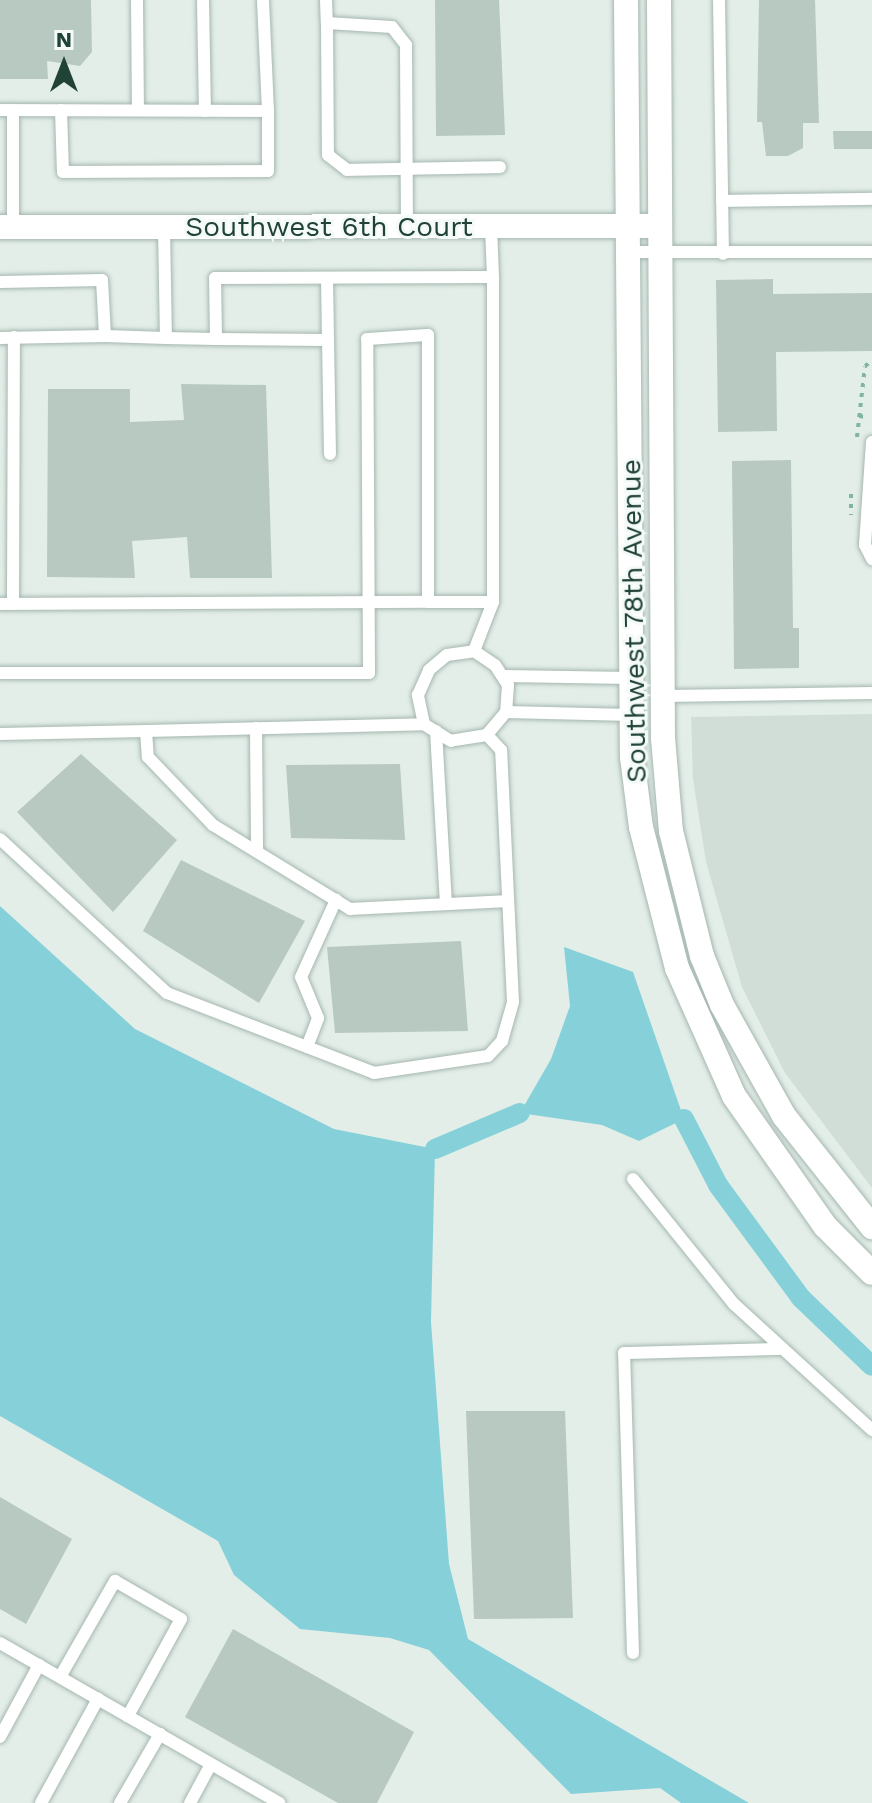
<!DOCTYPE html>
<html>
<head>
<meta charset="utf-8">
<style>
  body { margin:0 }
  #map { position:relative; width:872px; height:1803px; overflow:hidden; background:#e3eee8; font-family:"Work Sans",sans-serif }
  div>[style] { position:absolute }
  .built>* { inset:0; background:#d1ded7 }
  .water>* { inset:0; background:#86d1d9 }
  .canal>* { height:20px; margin:-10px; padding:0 10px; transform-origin:10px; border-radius:10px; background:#86d1d9 }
  .building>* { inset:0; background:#b8c9c1 }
  .path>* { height:4px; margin-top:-2px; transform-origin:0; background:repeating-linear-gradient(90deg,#80b5a1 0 4px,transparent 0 10px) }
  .roads { filter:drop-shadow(0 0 2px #a5b7af) drop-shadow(0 0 2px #a5b7af) }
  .service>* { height:12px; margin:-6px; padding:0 6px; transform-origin:6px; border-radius:6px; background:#fff }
  .minor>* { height:24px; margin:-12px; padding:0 12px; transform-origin:12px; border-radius:12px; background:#fff }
  .tertiary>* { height:24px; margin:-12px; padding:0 12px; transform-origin:12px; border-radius:12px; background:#fff }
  span { translate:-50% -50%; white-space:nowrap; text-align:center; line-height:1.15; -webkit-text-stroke:6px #f4faf7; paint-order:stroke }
  .street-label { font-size:28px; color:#204237 }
  .north { position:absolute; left:24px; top:24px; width:80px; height:80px; -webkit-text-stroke:6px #f4faf7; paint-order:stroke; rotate:0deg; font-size:22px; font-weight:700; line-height:32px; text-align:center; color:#204237 }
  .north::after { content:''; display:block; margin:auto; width:28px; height:36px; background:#204237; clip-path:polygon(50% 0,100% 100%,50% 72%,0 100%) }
</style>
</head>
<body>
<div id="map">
  <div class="built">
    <div style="clip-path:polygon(872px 714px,872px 1188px,785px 1073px,742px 987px,706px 862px,693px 779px,691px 717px)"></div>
  </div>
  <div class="water">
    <div style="clip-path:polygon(0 906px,135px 1029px,334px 1129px,435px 1149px,431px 1322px,449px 1564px,468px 1639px,749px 1803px,681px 1803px,660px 1788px,571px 1794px,429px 1650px,390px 1638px,300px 1629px,234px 1575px,218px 1541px,0 1416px)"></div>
    <div style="clip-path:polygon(564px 947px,633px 972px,684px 1119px,639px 1141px,602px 1125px,520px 1113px,551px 1059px,570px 1006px)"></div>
  </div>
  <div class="canal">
    <div style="left:684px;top:1119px;width:74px;rotate:62.7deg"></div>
    <div style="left:718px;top:1185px;width:140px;rotate:53.7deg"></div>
    <div style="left:801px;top:1298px;width:98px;rotate:43.8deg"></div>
    <div style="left:435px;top:1149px;width:92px;rotate:-23deg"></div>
  </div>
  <div class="building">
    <div style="clip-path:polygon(0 0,91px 0,92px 52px,80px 66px,47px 61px,48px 79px,0 79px)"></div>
    <div style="clip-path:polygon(435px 0,499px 0,505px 135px,436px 136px)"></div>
    <div style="clip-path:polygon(759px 0,815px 0,819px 123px,803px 123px,803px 148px,788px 156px,766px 156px,762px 122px,757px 122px)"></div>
    <div style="clip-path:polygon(833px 131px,872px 131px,872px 149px,834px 149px)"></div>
    <div style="clip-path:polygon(773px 279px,773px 294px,872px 293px,872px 351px,776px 352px,777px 431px,718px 432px,716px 280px)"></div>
    <div style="clip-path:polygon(181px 384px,266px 385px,272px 578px,190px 578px,187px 537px,132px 541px,135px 578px,47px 577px,48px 389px,130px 389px,130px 422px,184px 420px)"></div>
    <div style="clip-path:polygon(791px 460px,793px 628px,799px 628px,799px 668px,734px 669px,732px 461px)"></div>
    <div style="clip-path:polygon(81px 754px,177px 840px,113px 912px,17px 812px)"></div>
    <div style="clip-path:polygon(400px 764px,405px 840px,291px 838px,286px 765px)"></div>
    <div style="clip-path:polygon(181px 860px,305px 921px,259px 1003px,143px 931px)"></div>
    <div style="clip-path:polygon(461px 941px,468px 1031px,335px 1033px,327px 947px)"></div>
    <div style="clip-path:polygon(466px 1411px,565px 1411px,573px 1618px,474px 1619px)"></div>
    <div style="clip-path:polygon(0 1497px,72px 1539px,26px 1624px,0 1609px)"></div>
    <div style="clip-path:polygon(233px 1629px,414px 1732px,377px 1803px,338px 1803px,185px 1717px)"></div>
  </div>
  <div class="path">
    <div style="left:859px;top:416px;width:9px;rotate:6deg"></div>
    <div style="left:857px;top:437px;width:71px;rotate:-83.6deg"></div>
    <div style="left:865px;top:366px;width:9px;rotate:-36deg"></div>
    <div style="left:851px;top:494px;width:21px;rotate:90deg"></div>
  </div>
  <div class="roads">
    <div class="service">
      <div style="left:137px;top:0;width:110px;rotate:89.5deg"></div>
      <div style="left:203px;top:0;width:111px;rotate:89deg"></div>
      <div style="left:326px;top:0;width:23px;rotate:88deg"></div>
      <div style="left:327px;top:23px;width:65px;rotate:3.5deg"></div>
      <div style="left:392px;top:27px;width:23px;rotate:52deg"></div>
      <div style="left:406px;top:45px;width:182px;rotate:89.7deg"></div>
      <div style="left:719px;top:0;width:254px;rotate:89.1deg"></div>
      <div style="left:327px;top:23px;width:132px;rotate:89.6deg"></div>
      <div style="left:328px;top:155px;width:24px;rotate:38deg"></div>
      <div style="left:347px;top:170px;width:153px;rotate:-1.1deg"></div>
      <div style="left:0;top:110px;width:268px;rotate:0.2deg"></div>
      <div style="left:268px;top:111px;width:111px;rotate:-92.6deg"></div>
      <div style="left:61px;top:110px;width:62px;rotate:88.2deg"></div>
      <div style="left:63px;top:172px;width:205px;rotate:-0.3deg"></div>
      <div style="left:268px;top:171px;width:60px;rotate:-90deg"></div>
      <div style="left:722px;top:201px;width:150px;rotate:-0.8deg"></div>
      <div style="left:13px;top:227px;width:117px;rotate:-90deg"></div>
      <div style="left:164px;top:227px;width:111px;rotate:89deg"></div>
      <div style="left:166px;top:338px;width:50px;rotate:1.1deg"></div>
      <div style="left:216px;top:339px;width:61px;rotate:-90.9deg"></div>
      <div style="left:215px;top:278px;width:278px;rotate:-0.2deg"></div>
      <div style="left:493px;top:277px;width:50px;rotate:-92.3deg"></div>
      <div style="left:625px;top:252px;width:247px"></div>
      <div style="left:0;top:282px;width:102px;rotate:-1.1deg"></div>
      <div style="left:102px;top:280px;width:56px;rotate:86.9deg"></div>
      <div style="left:105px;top:336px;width:61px;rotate:1.9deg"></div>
      <div style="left:0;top:338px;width:105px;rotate:-1.1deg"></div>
      <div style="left:216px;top:339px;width:112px;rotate:0.5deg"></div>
      <div style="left:328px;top:340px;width:62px;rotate:-90.9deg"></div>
      <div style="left:328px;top:340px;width:114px;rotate:89deg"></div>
      <div style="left:872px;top:442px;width:103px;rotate:93.9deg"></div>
      <div style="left:865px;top:545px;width:16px;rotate:63deg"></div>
      <div style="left:0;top:604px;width:428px;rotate:-0.3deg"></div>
      <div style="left:13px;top:604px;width:267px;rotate:-89.8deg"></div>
      <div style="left:474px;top:651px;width:25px;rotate:34deg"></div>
      <div style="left:495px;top:665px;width:24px;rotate:57deg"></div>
      <div style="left:508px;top:685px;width:27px;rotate:94deg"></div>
      <div style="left:506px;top:712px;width:30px;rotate:130deg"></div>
      <div style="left:487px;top:735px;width:36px;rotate:171deg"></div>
      <div style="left:451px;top:741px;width:32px;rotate:-148deg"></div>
      <div style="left:424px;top:724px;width:30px;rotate:-102deg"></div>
      <div style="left:418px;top:695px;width:27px;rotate:-66deg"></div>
      <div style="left:429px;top:670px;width:23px;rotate:-40deg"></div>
      <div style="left:447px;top:655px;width:27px;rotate:-8deg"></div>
      <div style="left:474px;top:651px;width:53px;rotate:-68.8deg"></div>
      <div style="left:0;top:673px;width:369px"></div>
      <div style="left:369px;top:673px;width:334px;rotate:-90.3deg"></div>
      <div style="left:367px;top:339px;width:61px;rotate:-3.8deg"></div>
      <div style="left:428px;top:335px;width:267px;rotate:90deg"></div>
      <div style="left:428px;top:602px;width:65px"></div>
      <div style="left:493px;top:602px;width:325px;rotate:-90deg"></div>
      <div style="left:503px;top:676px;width:128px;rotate:0.9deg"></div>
      <div style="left:664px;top:696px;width:208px;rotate:-0.8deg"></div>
      <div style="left:506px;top:712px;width:125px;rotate:1.4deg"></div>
      <div style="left:256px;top:728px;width:123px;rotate:89.5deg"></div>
      <div style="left:146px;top:731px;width:278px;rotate:-1.4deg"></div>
      <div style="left:436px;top:731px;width:173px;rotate:86.7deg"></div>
      <div style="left:0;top:734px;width:146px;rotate:-1.2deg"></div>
      <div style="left:146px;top:731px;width:26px;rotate:86deg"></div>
      <div style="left:148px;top:757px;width:94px;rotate:46.3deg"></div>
      <div style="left:213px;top:825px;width:161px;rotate:31.5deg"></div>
      <div style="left:350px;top:909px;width:158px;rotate:-2.9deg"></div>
      <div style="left:0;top:839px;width:227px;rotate:42.7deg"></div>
      <div style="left:167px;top:993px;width:222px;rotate:21.1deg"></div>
      <div style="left:374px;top:1073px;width:115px;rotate:-8.5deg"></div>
      <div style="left:488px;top:1056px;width:21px;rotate:-47deg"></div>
      <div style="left:502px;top:1041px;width:41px;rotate:-74.2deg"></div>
      <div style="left:513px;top:1002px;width:252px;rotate:-92.7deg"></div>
      <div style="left:501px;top:750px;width:21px;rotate:-133deg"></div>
      <div style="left:307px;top:1047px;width:31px;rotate:-69deg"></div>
      <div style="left:318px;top:1018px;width:44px;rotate:-112.5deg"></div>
      <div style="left:301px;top:977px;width:85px;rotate:-65.6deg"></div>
      <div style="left:633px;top:1179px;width:161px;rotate:51.1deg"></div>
      <div style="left:734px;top:1304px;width:187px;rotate:42.4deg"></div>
      <div style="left:0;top:1643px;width:322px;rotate:29.8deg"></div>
      <div style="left:633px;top:1653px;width:300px;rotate:-91.7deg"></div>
      <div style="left:624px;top:1353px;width:155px;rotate:-1.5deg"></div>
      <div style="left:60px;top:1677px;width:111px;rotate:-60.2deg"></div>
      <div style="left:115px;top:1581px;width:76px;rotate:29.9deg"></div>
      <div style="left:181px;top:1619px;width:111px;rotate:118.7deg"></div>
      <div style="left:0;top:1737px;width:82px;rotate:-61.6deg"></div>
      <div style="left:41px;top:1803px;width:119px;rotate:-61.3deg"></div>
      <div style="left:120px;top:1803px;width:80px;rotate:-59.9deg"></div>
      <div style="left:190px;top:1803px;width:44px;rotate:-61.7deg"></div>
    </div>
    <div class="minor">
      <div style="left:0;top:227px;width:658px;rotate:-0.09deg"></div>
    </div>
    <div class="tertiary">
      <div style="left:626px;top:0;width:757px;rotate:89.55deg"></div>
      <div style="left:632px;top:757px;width:71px;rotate:82.7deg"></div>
      <div style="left:641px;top:827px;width:146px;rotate:75.7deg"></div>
      <div style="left:677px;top:968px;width:140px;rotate:66deg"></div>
      <div style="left:734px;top:1096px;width:159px;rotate:55deg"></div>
      <div style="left:825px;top:1226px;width:66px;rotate:45deg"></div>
      <div style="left:659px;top:0;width:738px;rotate:89.69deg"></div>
      <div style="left:663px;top:738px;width:93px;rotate:85.1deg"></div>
      <div style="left:671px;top:831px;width:129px;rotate:76.1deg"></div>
      <div style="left:702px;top:956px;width:53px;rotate:67.8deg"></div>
      <div style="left:722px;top:1005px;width:127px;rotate:60.8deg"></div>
      <div style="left:784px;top:1116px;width:142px;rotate:51.6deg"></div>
    </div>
  </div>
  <div class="street-label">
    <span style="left:329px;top:227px">Southwest 6th Court</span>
    <span style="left:634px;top:621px;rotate:-91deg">Southwest 78th Avenue</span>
  </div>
  <div class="north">N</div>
</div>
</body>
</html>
